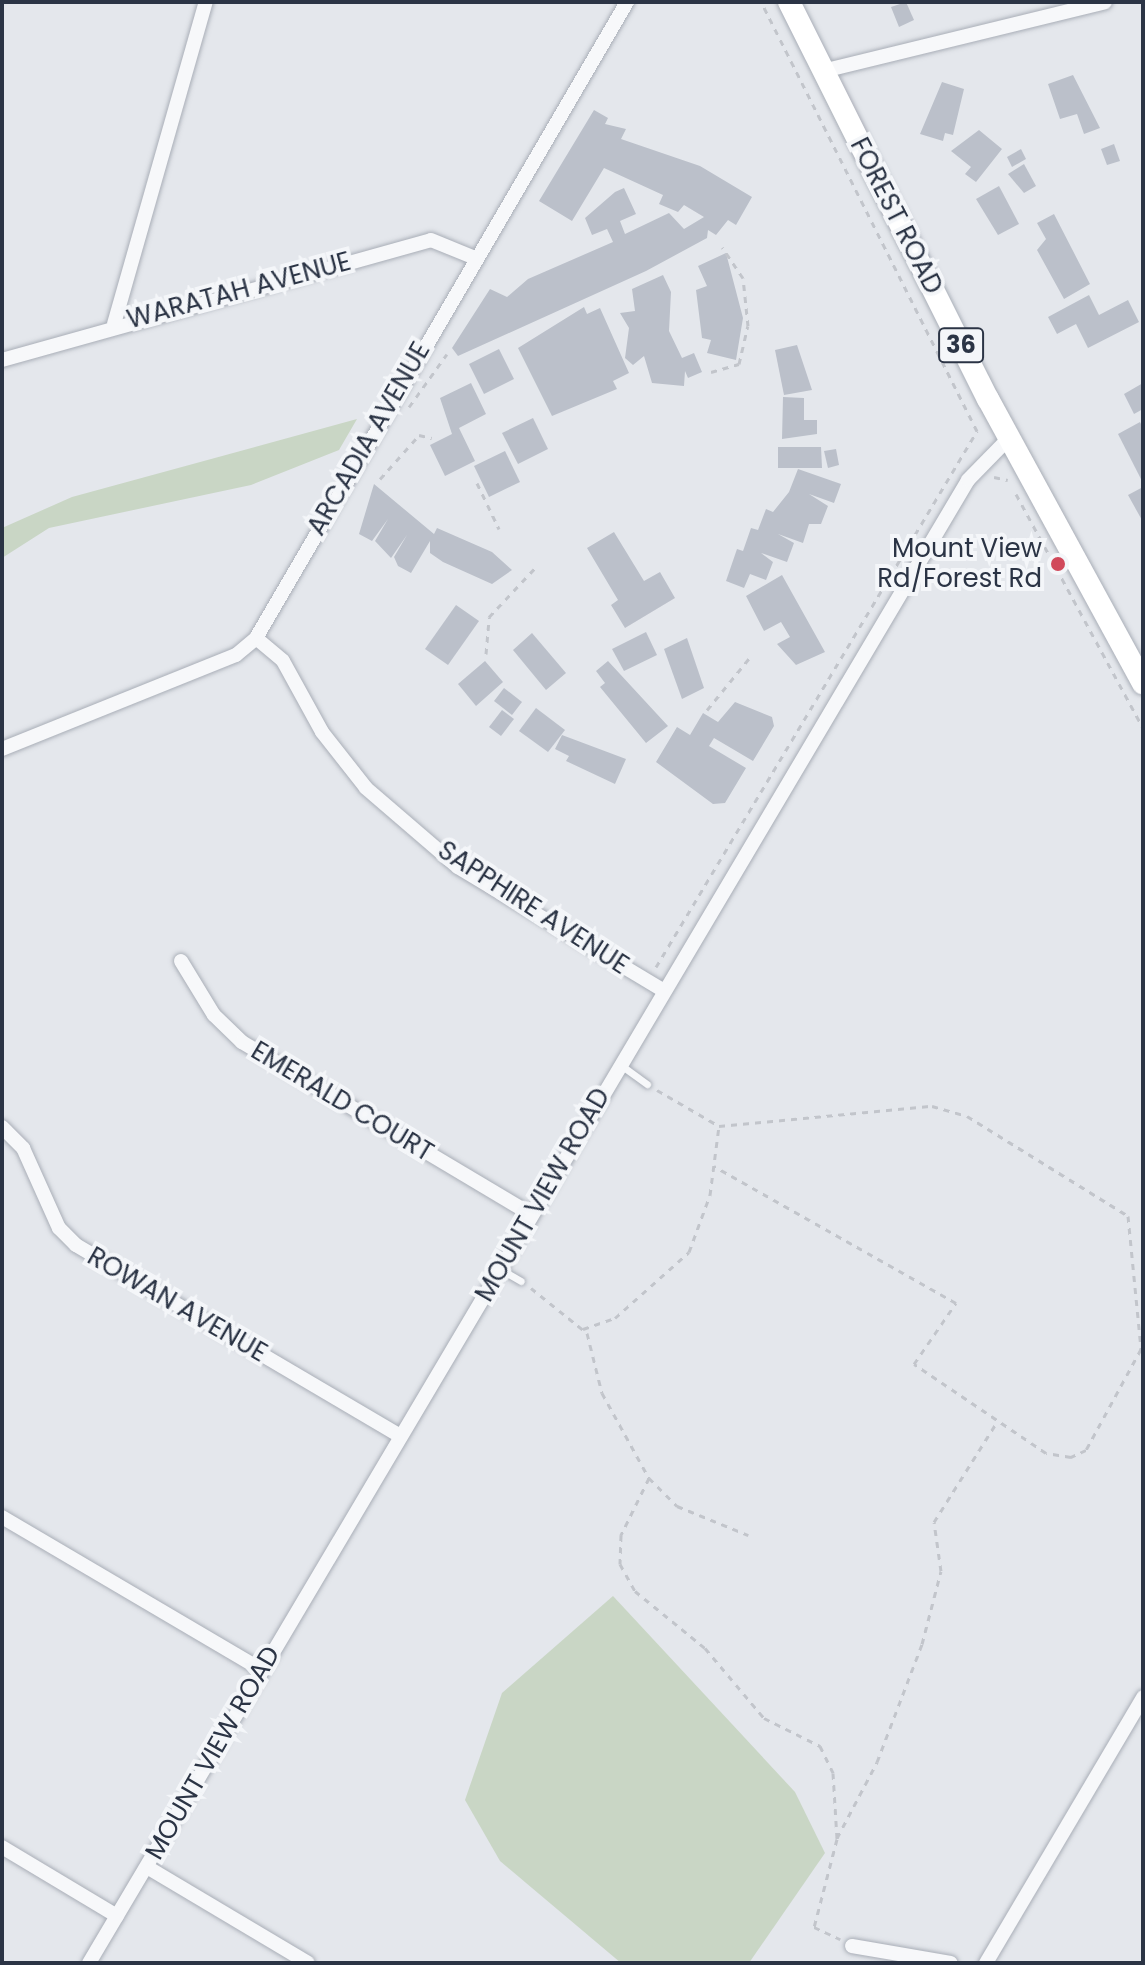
<!DOCTYPE html>
<html>
<head>
<meta charset="utf-8">
<style>
  body { margin:0 }
  #map { position:relative; width:1145px; height:1965px; overflow:hidden; background:#e4e7ec; font-family:Poppins,sans-serif }
  div>[style] { position:absolute }
  .green>* { inset:0; background:#c9d6c5 }
  .building>* { inset:0; background:#bbc0ca }
  .path>* { height:3px; margin-top:-1.5px; transform-origin:0; background:repeating-linear-gradient(90deg,#c2c5cb 0 6px,transparent 0 12px) }
  .roads { filter:drop-shadow(0 0 2px #a9aeb7) drop-shadow(0 0 2px #a9aeb7) }
  .lane>* { height:7px; margin:-3.5px; padding:0 3.5px; transform-origin:3.5px; border-radius:3.5px; background:#f7f8fa }
  .street>* { height:14px; margin:-7px; padding:0 7px; transform-origin:7px; border-radius:7px; background:#f7f8fa }
  .primary>* { height:22px; margin:-11px; padding:0 11px; transform-origin:11px; border-radius:11px; background:#fff }
  .dots>* { width:22px; height:22px; translate:-50% -50%; box-sizing:border-box; border:4px solid #f4f6f9; border-radius:50% }
  span { translate:-50% -50%; white-space:nowrap; text-align:center; line-height:1.15; -webkit-text-stroke:8px #f4f6f9; paint-order:stroke }
  .shield-label span { padding:2px 6px; background:#f4f6f9; border:2px solid; border-radius:6px; -webkit-text-stroke-width:0 }
  .shield-label { font-size:24px; color:#2b3445; font-weight:700 }
  .street-label { font-size:26px; color:#2b3445 }
  .poi-label { font-size:26px; color:#2b3445 }
  .right { translate:-100% -50%; text-align:right }
  .frame { position:absolute; inset:0; border:4px solid #2b3445; pointer-events:none }
</style>
</head>
<body>
<div id="map">
  <div class="green">
    <div style="clip-path:polygon(357px 419px,339px 450px,251px 485px,49px 528px,2px 558px,2px 528px,72px 497px)"></div>
    <div style="clip-path:polygon(613px 1596px,795px 1792px,825px 1853px,749px 1963px,621px 1963px,500px 1861px,465px 1800px,502px 1693px)"></div>
  </div>
  <div class="building">
    <div style="clip-path:polygon(906px 2px,914px 20px,899px 27px,891px 7px)"></div>
    <div style="clip-path:polygon(1073px 75px,1100px 128px,1084px 134px,1077px 114px,1060px 119px,1048px 84px)"></div>
    <div style="clip-path:polygon(942px 82px,964px 89px,953px 135px,945px 133px,943px 141px,920px 134px)"></div>
    <div style="clip-path:polygon(594px 110px,608px 118px,605px 124px,626px 129px,621px 139px,700px 166px,752px 197px,736px 225px,728px 220px,716px 235px,708px 230px,707px 238px,646px 271px,458px 356px,452px 348px,490px 289px,507px 297px,528px 279px,613px 242px,607px 229px,592px 235px,585px 218px,615px 192px,624px 188px,636px 214px,620px 221px,625px 234px,669px 213px,684px 229px,704px 217px,684px 205px,678px 212px,659px 204px,663px 195px,604px 168px,572px 221px,539px 201px)"></div>
    <div style="clip-path:polygon(979px 130px,1002px 149px,976px 182px,965px 174px,971px 167px,951px 151px)"></div>
    <div style="clip-path:polygon(1114px 144px,1120px 161px,1107px 165px,1101px 149px)"></div>
    <div style="clip-path:polygon(1021px 149px,1026px 159px,1012px 167px,1007px 157px)"></div>
    <div style="clip-path:polygon(1024px 164px,1036px 186px,1024px 193px,1008px 174px)"></div>
    <div style="clip-path:polygon(999px 186px,1019px 224px,998px 235px,976px 199px)"></div>
    <div style="clip-path:polygon(1054px 214px,1090px 284px,1064px 299px,1037px 250px,1046px 239px,1037px 223px)"></div>
    <div style="clip-path:polygon(726px 253px,743px 318px,736px 360px,707px 353px,711px 340px,702px 338px,696px 290px,707px 286px,698px 266px)"></div>
    <div style="clip-path:polygon(663px 275px,671px 292px,669px 331px,682px 358px,694px 353px,702px 372px,688px 378px,685px 371px,684px 386px,652px 383px,644px 356px,633px 365px,625px 358px,629px 328px,620px 313px,635px 311px,632px 289px)"></div>
    <div style="clip-path:polygon(1089px 295px,1099px 315px,1128px 300px,1139px 322px,1088px 348px,1076px 324px,1057px 334px,1048px 317px)"></div>
    <div style="clip-path:polygon(584px 307px,587px 314px,600px 308px,629px 373px,613px 381px,617px 389px,552px 416px,518px 348px)"></div>
    <div style="clip-path:polygon(797px 345px,812px 390px,784px 395px,775px 350px)"></div>
    <div style="clip-path:polygon(499px 349px,514px 379px,484px 394px,469px 364px)"></div>
    <div style="clip-path:polygon(471px 383px,486px 414px,459px 428px,475px 461px,445px 476px,430px 445px,452px 434px,440px 398px)"></div>
    <div style="clip-path:polygon(1143px 383px,1143px 409px,1134px 414px,1124px 394px)"></div>
    <div style="clip-path:polygon(783px 397px,804px 398px,804px 420px,817px 420px,817px 434px,782px 439px)"></div>
    <div style="clip-path:polygon(533px 418px,548px 449px,518px 464px,502px 433px)"></div>
    <div style="clip-path:polygon(1140px 422px,1143px 428px,1143px 483px,1118px 434px)"></div>
    <div style="clip-path:polygon(778px 447px,821px 447px,822px 468px,778px 468px)"></div>
    <div style="clip-path:polygon(836px 449px,839px 465px,828px 468px,824px 451px)"></div>
    <div style="clip-path:polygon(505px 451px,520px 482px,489px 497px,474px 466px)"></div>
    <div style="clip-path:polygon(798px 469px,841px 484px,834px 503px,809px 494px,828px 506px,821px 524px,809px 524px,803px 543px,778px 534px,794px 543px,787px 562px,761px 553px,773px 562px,766px 580px,750px 574px,744px 588px,726px 581px,737px 549px,743px 551px,751px 528px,758px 530px,766px 509px,773px 512px,789px 492px)"></div>
    <div style="clip-path:polygon(374px 484px,434px 534px,437px 528px,492px 552px,512px 570px,492px 584px,443px 562px,430px 553px,430px 541px,411px 573px,398px 566px,394px 557px,407px 535px,391px 558px,375px 541px,388px 519px,372px 541px,359px 534px)"></div>
    <div style="clip-path:polygon(1143px 487px,1143px 522px,1128px 495px)"></div>
    <div style="clip-path:polygon(614px 532px,644px 581px,660px 572px,675px 598px,625px 628px,611px 605px,618px 600px,587px 548px)"></div>
    <div style="clip-path:polygon(782px 575px,825px 652px,796px 665px,777px 644px,790px 637px,781px 622px,764px 631px,746px 596px)"></div>
    <div style="clip-path:polygon(456px 605px,479px 621px,448px 665px,425px 649px)"></div>
    <div style="clip-path:polygon(646px 632px,657px 655px,624px 671px,612px 649px)"></div>
    <div style="clip-path:polygon(532px 633px,566px 673px,546px 690px,513px 650px)"></div>
    <div style="clip-path:polygon(687px 638px,704px 688px,682px 699px,664px 649px)"></div>
    <div style="clip-path:polygon(485px 661px,503px 682px,476px 706px,458px 684px)"></div>
    <div style="clip-path:polygon(608px 661px,668px 726px,646px 743px,600px 687px,605px 683px,596px 671px)"></div>
    <div style="clip-path:polygon(504px 688px,522px 702px,512px 715px,494px 701px)"></div>
    <div style="clip-path:polygon(735px 702px,772px 717px,774px 726px,753px 761px,714px 738px,709px 746px,746px 768px,725px 803px,713px 804px,656px 762px,677px 727px,690px 735px,703px 713px,718px 722px)"></div>
    <div style="clip-path:polygon(536px 708px,565px 730px,548px 752px,519px 731px)"></div>
    <div style="clip-path:polygon(502px 710px,514px 719px,501px 736px,489px 727px)"></div>
    <div style="clip-path:polygon(562px 735px,626px 759px,615px 784px,566px 761px,569px 756px,555px 749px)"></div>
  </div>
  <div class="path">
    <div style="left:711px;top:372px;width:29px;rotate:-16deg"></div>
    <div style="left:739px;top:364px;width:39px;rotate:-77deg"></div>
    <div style="left:748px;top:326px;width:48px;rotate:-95.9deg"></div>
    <div style="left:743px;top:278px;width:37px;rotate:-124deg"></div>
    <div style="left:409px;top:407px;width:65px;rotate:-54.4deg"></div>
    <div style="left:994px;top:477px;width:14px;rotate:12deg"></div>
    <div style="left:380px;top:479px;width:59px;rotate:-48.4deg"></div>
    <div style="left:419px;top:435px;width:13px;rotate:13deg"></div>
    <div style="left:477px;top:483px;width:51px;rotate:64.4deg"></div>
    <div style="left:1016px;top:494px;width:266px;rotate:61.5deg"></div>
    <div style="left:486px;top:654px;width:37px;rotate:-85deg"></div>
    <div style="left:489px;top:617px;width:66px;rotate:-46.8deg"></div>
    <div style="left:707px;top:710px;width:70px;rotate:-50.8deg"></div>
    <div style="left:656px;top:967px;width:625px;rotate:-59.08deg"></div>
    <div style="left:977px;top:431px;width:480px;rotate:-116.7deg"></div>
    <div style="left:657px;top:1090px;width:72px;rotate:30.1deg"></div>
    <div style="left:719px;top:1126px;width:214px;rotate:-5.4deg"></div>
    <div style="left:932px;top:1106px;width:36px;rotate:16deg"></div>
    <div style="left:967px;top:1116px;width:190px;rotate:31.8deg"></div>
    <div style="left:1128px;top:1216px;width:134px;rotate:84.4deg"></div>
    <div style="left:1141px;top:1349px;width:115px;rotate:118.6deg"></div>
    <div style="left:1086px;top:1450px;width:17px;rotate:155deg"></div>
    <div style="left:1071px;top:1457px;width:25px;rotate:-171deg"></div>
    <div style="left:1046px;top:1453px;width:159px;rotate:-146deg"></div>
    <div style="left:914px;top:1364px;width:74px;rotate:-55.5deg"></div>
    <div style="left:956px;top:1303px;width:278px;rotate:-150.5deg"></div>
    <div style="left:531px;top:1288px;width:72px;rotate:38.8deg"></div>
    <div style="left:587px;top:1333px;width:62px;rotate:76deg"></div>
    <div style="left:602px;top:1393px;width:97px;rotate:61.1deg"></div>
    <div style="left:649px;top:1478px;width:40px;rotate:45deg"></div>
    <div style="left:677px;top:1506px;width:77px;rotate:22.2deg"></div>
    <div style="left:583px;top:1329px;width:34px;rotate:-19deg"></div>
    <div style="left:615px;top:1318px;width:99px;rotate:-41.7deg"></div>
    <div style="left:689px;top:1252px;width:61px;rotate:-69.8deg"></div>
    <div style="left:710px;top:1195px;width:70px;rotate:-82.6deg"></div>
    <div style="left:649px;top:1478px;width:64px;rotate:116.2deg"></div>
    <div style="left:621px;top:1535px;width:29px;rotate:92deg"></div>
    <div style="left:620px;top:1564px;width:31px;rotate:61deg"></div>
    <div style="left:635px;top:1591px;width:90px;rotate:39.2deg"></div>
    <div style="left:705px;top:1648px;width:92px;rotate:49.9deg"></div>
    <div style="left:764px;top:1718px;width:63px;rotate:26.6deg"></div>
    <div style="left:820px;top:1746px;width:30px;rotate:64deg"></div>
    <div style="left:833px;top:1773px;width:66px;rotate:86.5deg"></div>
    <div style="left:837px;top:1839px;width:91px;rotate:104.6deg"></div>
    <div style="left:814px;top:1927px;width:29px;rotate:25deg"></div>
    <div style="left:837px;top:1838px;width:86px;rotate:-62.2deg"></div>
    <div style="left:877px;top:1762px;width:126px;rotate:-69.1deg"></div>
    <div style="left:922px;top:1644px;width:75px;rotate:-75.4deg"></div>
    <div style="left:941px;top:1571px;width:49px;rotate:-98.1deg"></div>
    <div style="left:934px;top:1522px;width:118px;rotate:-57.8deg"></div>
  </div>
  <div class="roads">
    <div class="lane">
      <div style="left:622px;top:1066px;width:31px;rotate:36deg"></div>
      <div style="left:500px;top:1269px;width:24px;rotate:30deg"></div>
    </div>
    <div class="street">
      <div style="left:823px;top:71px;width:290px;rotate:-13.7deg"></div>
      <div style="left:114px;top:324px;width:335px;rotate:-74.1deg"></div>
      <div style="left:2px;top:360px;width:445px;rotate:-15.6deg"></div>
      <div style="left:431px;top:240px;width:48px;rotate:22.2deg"></div>
      <div style="left:256px;top:638px;width:35px;rotate:40deg"></div>
      <div style="left:283px;top:661px;width:81px;rotate:61.2deg"></div>
      <div style="left:322px;top:732px;width:71px;rotate:51.8deg"></div>
      <div style="left:366px;top:788px;width:121px;rotate:40.7deg"></div>
      <div style="left:458px;top:867px;width:240px;rotate:31deg"></div>
      <div style="left:2px;top:749px;width:252px;rotate:-21.9deg"></div>
      <div style="left:236px;top:655px;width:26px;rotate:-40deg"></div>
      <div style="left:256px;top:638px;width:736px;rotate:-59.74deg"></div>
      <div style="left:181px;top:961px;width:63px;rotate:58.6deg"></div>
      <div style="left:214px;top:1015px;width:39px;rotate:44deg"></div>
      <div style="left:242px;top:1042px;width:335px;rotate:30.8deg"></div>
      <div style="left:2px;top:1127px;width:30px;rotate:45deg"></div>
      <div style="left:23px;top:1148px;width:88px;rotate:65.8deg"></div>
      <div style="left:59px;top:1228px;width:24px;rotate:45deg"></div>
      <div style="left:76px;top:1245px;width:376px;rotate:30.5deg"></div>
      <div style="left:2px;top:1517px;width:302px;rotate:30.5deg"></div>
      <div style="left:2px;top:1847px;width:134px;rotate:31deg"></div>
      <div style="left:147px;top:1867px;width:187px;rotate:30.8deg"></div>
      <div style="left:852px;top:1946px;width:100px;rotate:9.7deg"></div>
      <div style="left:89px;top:1963px;width:1724px;rotate:-59.34deg"></div>
      <div style="left:968px;top:480px;width:59px;rotate:-45.7deg"></div>
      <div style="left:986px;top:1963px;width:309px;rotate:-59.4deg"></div>
    </div>
    <div class="primary">
      <div style="left:789px;top:2px;width:444px;rotate:63.4deg"></div>
      <div style="left:988px;top:399px;width:324px;rotate:61.4deg"></div>
    </div>
  </div>
  <div class="dots">
    <div style="left:1058px;top:564px;background:#d1495b"></div>
  </div>
  <div class="shield-label">
    <span style="left:961px;top:345px">36</span>
  </div>
  <div class="street-label">
    <span style="left:896px;top:216px;rotate:63deg">FOREST ROAD</span>
    <span style="left:239px;top:291px;rotate:-15deg">WARATAH AVENUE</span>
    <span style="left:369px;top:439px;rotate:-60deg">ARCADIA AVENUE</span>
    <span style="left:533px;top:908px;rotate:33deg">SAPPHIRE AVENUE</span>
    <span style="left:342px;top:1102px;rotate:31deg">EMERALD COURT</span>
    <span style="left:543px;top:1195px;rotate:-60deg">MOUNT VIEW ROAD</span>
    <span style="left:177px;top:1305px;rotate:30deg">ROWAN AVENUE</span>
    <span style="left:213px;top:1753px;rotate:-60deg">MOUNT VIEW ROAD</span>
  </div>
  <div class="poi-label">
    <span class="right" style="left:1042px;top:564px">Mount View<br>Rd/Forest Rd</span>
  </div>
  <div class="frame"></div>
</div>
</body>
</html>
